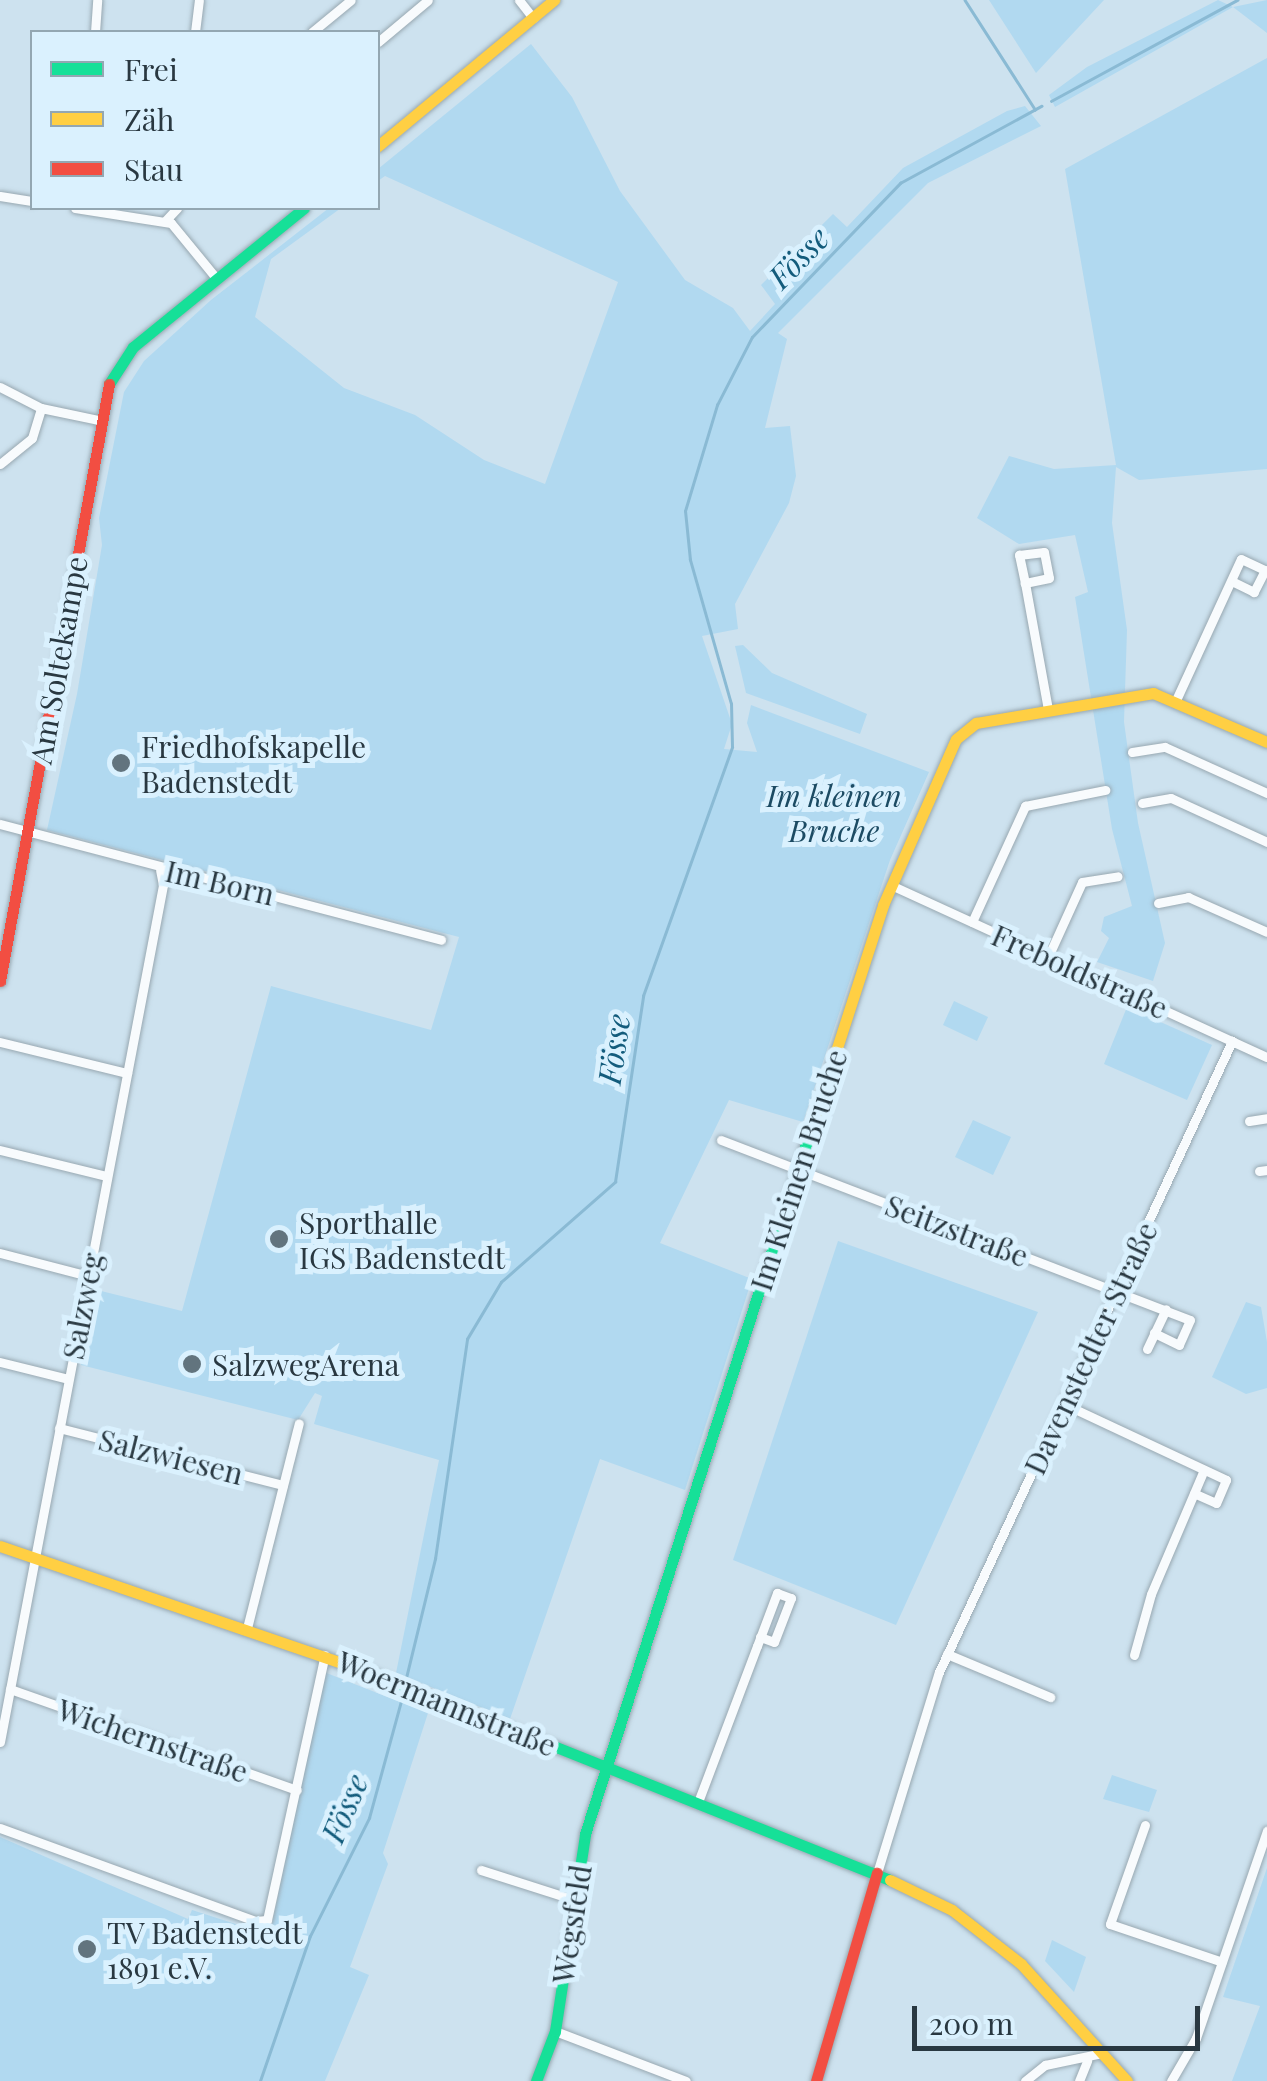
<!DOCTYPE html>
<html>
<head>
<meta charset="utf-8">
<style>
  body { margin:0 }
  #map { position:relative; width:1267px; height:2081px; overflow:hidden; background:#cde2ef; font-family:"Playfair Display",serif }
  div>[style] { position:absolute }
  .green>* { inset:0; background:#b1d9f0 }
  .stream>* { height:2.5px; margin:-1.25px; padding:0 1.25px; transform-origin:1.25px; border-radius:1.25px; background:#8abad4 }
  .roads { filter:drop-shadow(0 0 2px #98a8b1) drop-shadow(0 0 2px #98a8b1) }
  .street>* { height:9px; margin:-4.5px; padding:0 4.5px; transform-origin:4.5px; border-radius:4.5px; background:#f8fbfd }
  .fast>* { height:11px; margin:-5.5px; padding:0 5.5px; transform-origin:5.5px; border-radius:5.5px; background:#16e098 }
  .slow>* { height:11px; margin:-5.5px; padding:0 5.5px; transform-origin:5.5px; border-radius:5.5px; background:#ffcf43 }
  .jam>* { height:11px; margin:-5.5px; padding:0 5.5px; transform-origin:5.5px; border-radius:5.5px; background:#f24e42 }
  .dots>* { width:28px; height:28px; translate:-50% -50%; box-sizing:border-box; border:5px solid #daf1fe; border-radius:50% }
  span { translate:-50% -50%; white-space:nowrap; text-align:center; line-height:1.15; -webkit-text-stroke:10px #daf1fe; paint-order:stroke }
  .street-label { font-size:30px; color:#293841 }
  .poi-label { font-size:30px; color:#293841 }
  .left { translate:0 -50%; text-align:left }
  .park-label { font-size:30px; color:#1c4b63; font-style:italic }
  .water-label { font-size:32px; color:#135c7c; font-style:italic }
  .legend { position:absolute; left:30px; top:30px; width:350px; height:180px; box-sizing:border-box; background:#daf1fe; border:2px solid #93a7b2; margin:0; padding:12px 18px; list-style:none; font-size:30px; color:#293841 }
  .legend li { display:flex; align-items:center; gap:20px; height:50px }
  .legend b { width:50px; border:2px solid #93a7b2 }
  .scale { position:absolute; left:912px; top:2006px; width:288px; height:45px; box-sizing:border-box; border:5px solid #293841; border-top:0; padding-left:12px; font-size:30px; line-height:35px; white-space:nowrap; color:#293841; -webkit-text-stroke:8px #daf1fe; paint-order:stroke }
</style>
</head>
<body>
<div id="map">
  <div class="green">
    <div style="clip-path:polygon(989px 0,1104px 0,1036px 73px)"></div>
    <div style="clip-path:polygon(1218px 0,1233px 7px,1267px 0,1267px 33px,1233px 7px,1055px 107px,1049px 95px,1087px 67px)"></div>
    <div style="clip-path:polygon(531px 44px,572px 97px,620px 191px,685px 280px,733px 308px,750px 331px,775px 304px,761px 285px,833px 214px,847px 227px,903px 168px,1007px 111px,1025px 106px,1041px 126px,928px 183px,778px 333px,787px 339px,765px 428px,790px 426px,796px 476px,789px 503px,735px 604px,738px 629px,702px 636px,732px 724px,724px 749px,757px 752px,747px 723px,751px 705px,929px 772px,890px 860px,803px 1122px,729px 1100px,660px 1243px,752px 1279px,685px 1490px,600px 1459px,510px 1719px,396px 1673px,439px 1460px,314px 1424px,322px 1396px,315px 1393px,298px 1420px,81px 1365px,97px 1290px,182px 1311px,271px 986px,431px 1030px,459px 937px,47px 830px,77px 694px,102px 545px,99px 518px,124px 392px,144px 361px,211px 300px,329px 208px,341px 208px,271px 259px,255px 317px,344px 388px,415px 415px,484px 460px,545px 484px,618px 282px,385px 176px,378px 181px,378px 169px)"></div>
    <div style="clip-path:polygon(1267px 58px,1267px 469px,1139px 480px,1116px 467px,1112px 523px,1127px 630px,1124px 722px,1138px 823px,1165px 943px,1153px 981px,1097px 962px,1109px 938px,1101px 931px,1104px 917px,1132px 906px,1112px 829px,1075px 597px,1088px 592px,1075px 535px,1019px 544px,977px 518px,1009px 456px,1054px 469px,1116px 465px,1065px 169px)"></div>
    <div style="clip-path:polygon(743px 645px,772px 673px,867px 714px,860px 734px,746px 693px,735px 646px)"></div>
    <div style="clip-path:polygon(954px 1001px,988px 1017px,977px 1041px,943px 1025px)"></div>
    <div style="clip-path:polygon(1127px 1007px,1212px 1045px,1187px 1100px,1104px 1064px)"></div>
    <div style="clip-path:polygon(973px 1120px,1011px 1137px,993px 1175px,955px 1157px)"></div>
    <div style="clip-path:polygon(838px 1241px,1038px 1312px,896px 1625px,733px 1560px)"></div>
    <div style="clip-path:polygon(1246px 1302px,1261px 1307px,1267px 1342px,1267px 1388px,1246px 1394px,1212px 1377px)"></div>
    <div style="clip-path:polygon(324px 1672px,428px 1713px,383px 1853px,388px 1864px,350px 1967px,369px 1975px,325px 2081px,0 2081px,0 1837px,188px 1919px,192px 1910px,270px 1935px)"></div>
    <div style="clip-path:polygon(1112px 1775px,1157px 1790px,1149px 1812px,1103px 1799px)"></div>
    <div style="clip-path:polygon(1267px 1868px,1267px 2081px,1232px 2081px,1260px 2006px,1223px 1997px)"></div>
    <div style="clip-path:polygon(1052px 1940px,1086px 1957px,1074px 1992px,1045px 1961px)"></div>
  </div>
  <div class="stream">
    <div style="left:965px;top:0;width:130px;rotate:57.3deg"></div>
    <div style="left:1051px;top:101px;width:212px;rotate:-28.5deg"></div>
    <div style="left:405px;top:1682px;width:127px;rotate:-76.3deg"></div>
    <div style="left:435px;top:1559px;width:222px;rotate:-81.7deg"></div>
    <div style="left:467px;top:1339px;width:66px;rotate:-59.2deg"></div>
    <div style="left:501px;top:1282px;width:152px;rotate:-41.3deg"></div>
    <div style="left:615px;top:1182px;width:188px;rotate:-81.4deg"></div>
    <div style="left:643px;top:996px;width:264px;rotate:-70.3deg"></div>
    <div style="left:732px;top:747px;width:43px;rotate:-91.3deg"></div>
    <div style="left:731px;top:704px;width:150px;rotate:-105.9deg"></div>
    <div style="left:690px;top:560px;width:49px;rotate:-95.8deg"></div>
    <div style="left:685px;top:511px;width:111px;rotate:-73.2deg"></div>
    <div style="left:717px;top:405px;width:76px;rotate:-62.8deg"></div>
    <div style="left:752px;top:337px;width:214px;rotate:-46.1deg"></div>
    <div style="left:900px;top:183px;width:161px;rotate:-28.6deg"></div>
    <div style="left:260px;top:2081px;width:153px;rotate:-71deg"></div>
    <div style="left:310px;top:1936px;width:132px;rotate:-63.4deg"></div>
    <div style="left:369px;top:1818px;width:133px;rotate:-74.7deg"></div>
  </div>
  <div class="roads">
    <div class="street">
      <div style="left:519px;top:0;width:23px;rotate:52deg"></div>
      <div style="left:95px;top:32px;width:32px;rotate:-86deg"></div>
      <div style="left:195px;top:32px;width:32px;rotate:-83deg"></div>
      <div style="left:312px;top:32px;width:50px;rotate:-39.4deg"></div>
      <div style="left:378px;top:42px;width:65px;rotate:-40deg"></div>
      <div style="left:0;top:196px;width:32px;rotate:9deg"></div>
      <div style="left:75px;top:208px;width:97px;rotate:8.9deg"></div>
      <div style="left:171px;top:223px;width:71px;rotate:50.7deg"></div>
      <div style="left:165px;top:221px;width:18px;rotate:-47deg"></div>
      <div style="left:0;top:387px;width:46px;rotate:27.1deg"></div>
      <div style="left:41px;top:408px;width:58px;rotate:11.9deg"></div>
      <div style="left:0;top:464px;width:41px;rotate:-39.1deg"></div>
      <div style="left:32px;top:438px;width:31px;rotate:-73deg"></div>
      <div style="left:1025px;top:583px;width:29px;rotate:-102deg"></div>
      <div style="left:1019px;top:555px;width:25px;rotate:-7deg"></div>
      <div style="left:1044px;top:552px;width:26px;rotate:79deg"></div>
      <div style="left:1049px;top:578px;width:25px;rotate:168deg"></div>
      <div style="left:1025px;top:583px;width:129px;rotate:79.7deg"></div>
      <div style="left:1176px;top:700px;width:155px;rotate:-65.3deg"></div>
      <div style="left:1241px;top:559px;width:26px;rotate:25deg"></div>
      <div style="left:1265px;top:570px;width:25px;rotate:117deg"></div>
      <div style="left:1254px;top:592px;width:25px;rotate:-154deg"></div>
      <div style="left:1132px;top:752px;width:33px;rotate:-9deg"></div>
      <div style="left:1165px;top:747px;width:112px;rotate:24.3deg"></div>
      <div style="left:1142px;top:803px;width:29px;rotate:-10deg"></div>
      <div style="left:1171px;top:798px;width:106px;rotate:24.6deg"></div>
      <div style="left:0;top:824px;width:456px;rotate:14.7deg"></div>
      <div style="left:893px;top:886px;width:411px;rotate:24.6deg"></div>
      <div style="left:1158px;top:903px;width:31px;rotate:-11deg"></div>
      <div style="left:1188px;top:897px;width:86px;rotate:23.9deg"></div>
      <div style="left:972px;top:922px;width:128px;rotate:-65.4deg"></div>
      <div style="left:1025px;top:806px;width:82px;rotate:-11.3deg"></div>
      <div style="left:1048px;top:957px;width:82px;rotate:-65.6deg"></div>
      <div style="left:1082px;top:882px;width:36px;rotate:-9deg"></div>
      <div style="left:0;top:1042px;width:131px;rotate:13.7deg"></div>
      <div style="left:1249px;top:1121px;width:18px;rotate:-9deg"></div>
      <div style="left:721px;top:1140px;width:502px;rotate:21deg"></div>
      <div style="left:1190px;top:1320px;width:27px;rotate:114deg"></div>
      <div style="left:1179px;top:1345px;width:28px;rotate:-154deg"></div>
      <div style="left:0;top:1150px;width:110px;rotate:13.7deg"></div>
      <div style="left:1259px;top:1171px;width:8px;rotate:-7deg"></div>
      <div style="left:0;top:1253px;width:91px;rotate:14.6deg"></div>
      <div style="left:1147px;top:1349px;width:44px;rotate:-64.6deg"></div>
      <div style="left:0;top:1362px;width:70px;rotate:14deg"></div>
      <div style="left:1064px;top:1404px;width:179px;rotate:25.1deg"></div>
      <div style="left:1226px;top:1480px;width:25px;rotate:113deg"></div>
      <div style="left:1216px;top:1503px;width:24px;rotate:-156deg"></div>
      <div style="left:59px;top:1428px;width:231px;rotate:14.3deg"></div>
      <div style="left:247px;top:1628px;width:211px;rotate:-75.8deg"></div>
      <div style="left:947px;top:1654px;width:112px;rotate:22.7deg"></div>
      <div style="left:1134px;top:1655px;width:63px;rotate:-74.4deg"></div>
      <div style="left:1151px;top:1594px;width:135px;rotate:-66.9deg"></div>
      <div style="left:10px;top:1689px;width:304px;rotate:19.4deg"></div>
      <div style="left:0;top:1742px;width:872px;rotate:-79.23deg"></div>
      <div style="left:163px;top:885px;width:15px;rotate:-101deg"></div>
      <div style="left:698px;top:1802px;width:167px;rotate:-69.3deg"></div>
      <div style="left:757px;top:1646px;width:57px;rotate:-69.3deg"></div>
      <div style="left:777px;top:1593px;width:15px;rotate:20deg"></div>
      <div style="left:791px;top:1598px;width:47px;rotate:111.1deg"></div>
      <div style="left:774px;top:1642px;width:15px;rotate:-160deg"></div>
      <div style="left:1145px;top:1825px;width:105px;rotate:109.5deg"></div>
      <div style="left:1110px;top:1924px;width:118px;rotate:18.7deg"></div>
      <div style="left:0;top:1828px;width:271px;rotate:20deg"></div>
      <div style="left:255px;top:1921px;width:12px;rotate:-5deg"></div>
      <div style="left:267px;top:1920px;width:271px;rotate:-77.7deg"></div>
      <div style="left:481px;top:1870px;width:99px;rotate:17.7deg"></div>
      <div style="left:877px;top:1873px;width:210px;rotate:-72.9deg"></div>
      <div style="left:939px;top:1672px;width:696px;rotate:-65.09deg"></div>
      <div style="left:555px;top:2031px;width:140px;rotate:20.9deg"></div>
      <div style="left:1025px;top:2081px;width:26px;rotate:-39deg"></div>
      <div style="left:1045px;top:2065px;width:58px;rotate:-11.9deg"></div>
      <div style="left:1079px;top:2081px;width:22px;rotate:-68deg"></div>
      <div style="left:1171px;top:2081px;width:50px;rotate:-59.8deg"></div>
      <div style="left:1196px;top:2038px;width:219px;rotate:-71.1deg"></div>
    </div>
    <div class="fast">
      <div style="left:109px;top:384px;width:44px;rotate:-57deg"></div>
      <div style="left:133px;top:347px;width:220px;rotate:-39.1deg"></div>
      <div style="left:368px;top:1672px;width:562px;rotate:21.73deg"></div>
      <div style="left:536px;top:2081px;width:53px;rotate:-69.2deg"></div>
      <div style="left:555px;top:2031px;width:199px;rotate:-81.3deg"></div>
      <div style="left:585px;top:1834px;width:754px;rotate:-72.24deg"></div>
    </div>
    <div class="slow">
      <div style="left:378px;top:146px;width:229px;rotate:-39.7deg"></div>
      <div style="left:815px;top:1116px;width:222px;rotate:-72.1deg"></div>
      <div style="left:883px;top:905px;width:181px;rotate:-66.3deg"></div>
      <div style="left:956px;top:739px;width:26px;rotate:-39deg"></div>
      <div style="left:976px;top:723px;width:180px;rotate:-9.6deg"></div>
      <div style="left:1153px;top:693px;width:124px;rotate:23.3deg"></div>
      <div style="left:0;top:1546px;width:389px;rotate:18.9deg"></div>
      <div style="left:890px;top:1880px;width:69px;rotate:25.8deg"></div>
      <div style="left:952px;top:1910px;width:88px;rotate:38deg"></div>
      <div style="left:1021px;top:1964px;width:158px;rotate:47.8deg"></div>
    </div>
    <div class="jam">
      <div style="left:0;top:981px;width:607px;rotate:-79.65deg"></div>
      <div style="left:816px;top:2081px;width:217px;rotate:-73.7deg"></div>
    </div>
  </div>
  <div class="dots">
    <div style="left:121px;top:763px;background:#62747e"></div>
    <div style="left:279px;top:1239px;background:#62747e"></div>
    <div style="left:192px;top:1364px;background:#62747e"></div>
    <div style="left:87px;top:1949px;background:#62747e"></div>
  </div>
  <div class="street-label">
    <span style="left:58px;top:660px;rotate:-80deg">Am Soltekampe</span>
    <span style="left:220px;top:882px;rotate:13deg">Im Born</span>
    <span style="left:1080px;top:971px;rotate:24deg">Freboldstraße</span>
    <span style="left:798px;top:1170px;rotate:-72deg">Im Kleinen Bruche</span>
    <span style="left:957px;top:1230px;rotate:21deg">Seitzstraße</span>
    <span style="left:82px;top:1306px;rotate:-79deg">Salzweg</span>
    <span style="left:1090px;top:1348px;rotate:-65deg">Davenstedter Straße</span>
    <span style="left:171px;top:1456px;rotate:14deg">Salzwiesen</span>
    <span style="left:447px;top:1703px;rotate:22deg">Woermannstraße</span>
    <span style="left:153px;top:1740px;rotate:19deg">Wichernstraße</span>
    <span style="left:571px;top:1924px;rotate:-81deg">Wegsfeld</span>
  </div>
  <div class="poi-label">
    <span class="left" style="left:141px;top:763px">Friedhofskapelle<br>Badenstedt</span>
    <span class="left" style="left:299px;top:1239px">Sporthalle<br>IGS Badenstedt</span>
    <span class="left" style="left:212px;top:1364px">SalzwegArena</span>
    <span class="left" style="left:107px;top:1949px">TV Badenstedt<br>1891 e.V.</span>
  </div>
  <div class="park-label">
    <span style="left:834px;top:812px">Im kleinen<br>Bruche</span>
  </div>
  <div class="water-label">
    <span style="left:798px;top:257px;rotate:-46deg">Fösse</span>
    <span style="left:613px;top:1049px;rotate:-82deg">Fösse</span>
    <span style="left:344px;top:1808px;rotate:-67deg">Fösse</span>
  </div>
  <ul class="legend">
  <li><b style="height:12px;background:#16e098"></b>Frei</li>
  <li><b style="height:12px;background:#ffcf43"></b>Zäh</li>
  <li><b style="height:12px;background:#f24e42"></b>Stau</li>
  </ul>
  <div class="scale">200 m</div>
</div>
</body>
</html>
